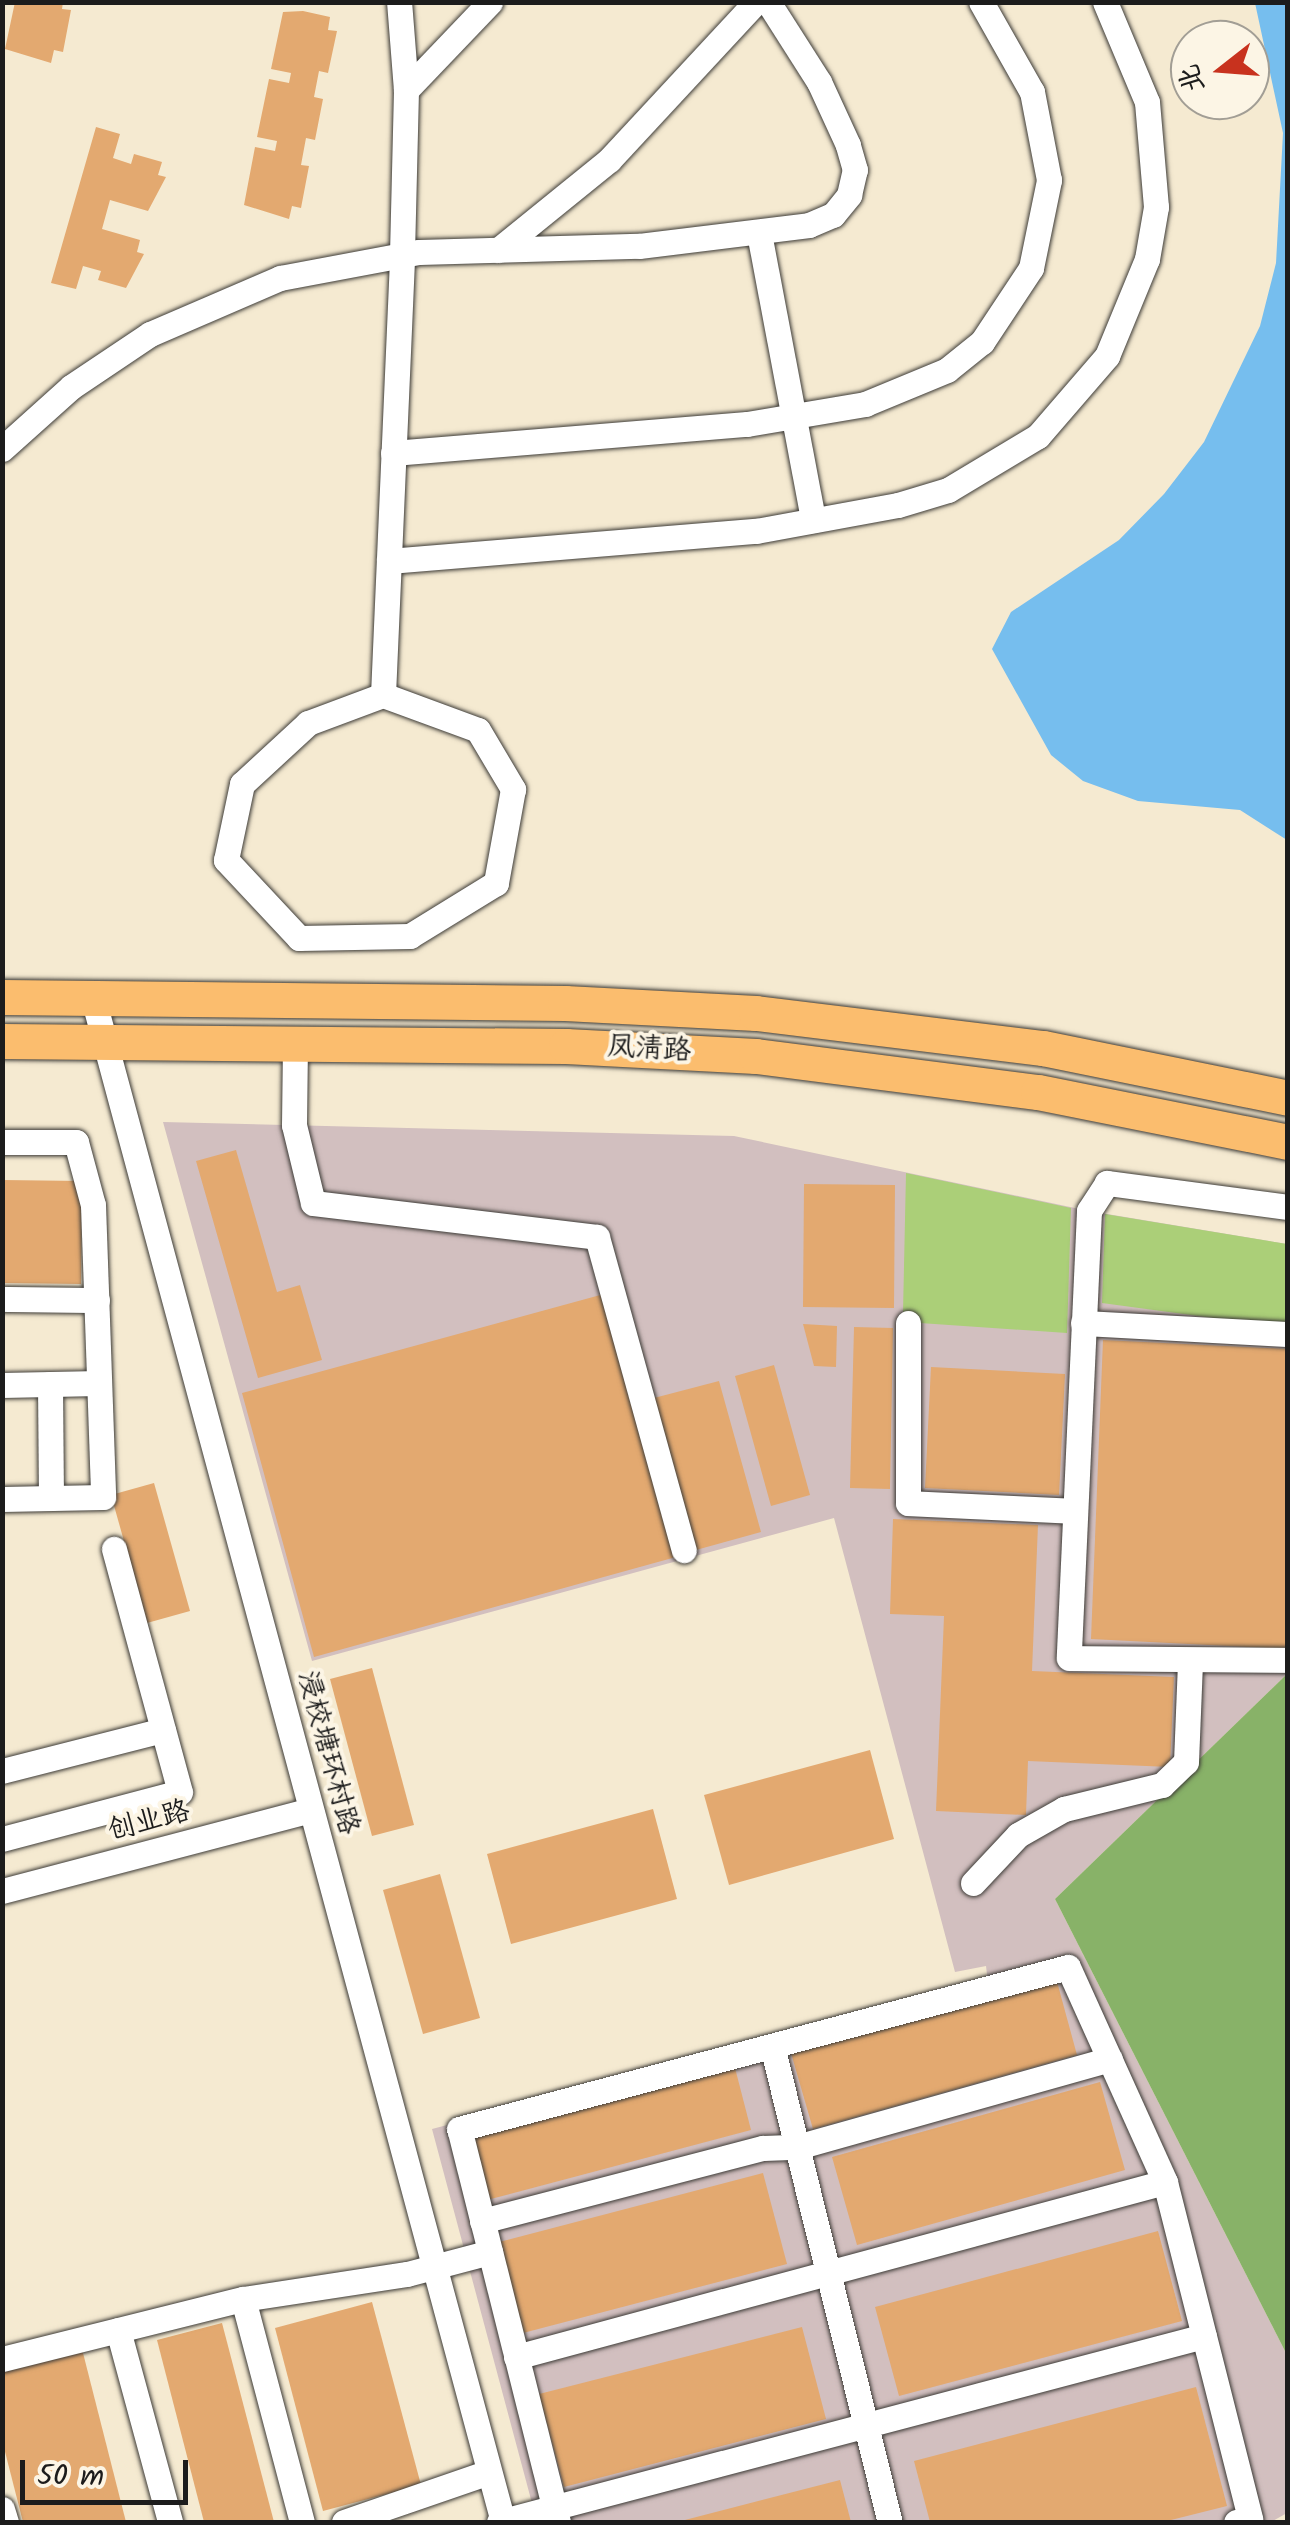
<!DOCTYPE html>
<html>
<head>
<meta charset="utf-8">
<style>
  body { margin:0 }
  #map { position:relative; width:1290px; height:2525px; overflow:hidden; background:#f5ead1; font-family:Kalam,"LXGW WenKai TC",sans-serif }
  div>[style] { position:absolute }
  .industrial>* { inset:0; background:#d2bfbf }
  .green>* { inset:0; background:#abcf78 }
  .forest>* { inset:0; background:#88b268 }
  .water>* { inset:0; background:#76beee }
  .building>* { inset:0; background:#e3a970 }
  .roads { filter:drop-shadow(0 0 2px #3d3b37) drop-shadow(0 0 2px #3d3b37) }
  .minor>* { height:25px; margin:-12.5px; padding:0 12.5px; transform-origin:12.5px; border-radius:12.5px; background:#fff }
  .highway>* { height:35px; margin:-17.5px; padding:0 17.5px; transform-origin:17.5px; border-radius:17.5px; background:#fbbd6e }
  span { translate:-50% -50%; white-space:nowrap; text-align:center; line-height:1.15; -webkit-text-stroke:8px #fcf5e5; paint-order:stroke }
  .street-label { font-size:28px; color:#1c1c1c }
  .frame { position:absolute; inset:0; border:5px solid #1c1c1c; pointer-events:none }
  .north { position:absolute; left:1170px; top:20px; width:100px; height:100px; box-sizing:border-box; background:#fcf5e5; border:2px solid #a29e95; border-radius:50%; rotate:253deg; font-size:28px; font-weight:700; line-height:40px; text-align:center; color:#1c1c1c }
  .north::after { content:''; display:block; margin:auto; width:35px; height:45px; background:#c8321e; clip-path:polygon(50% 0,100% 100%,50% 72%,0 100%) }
  .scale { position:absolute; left:20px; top:2460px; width:168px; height:45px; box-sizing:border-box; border:5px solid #1c1c1c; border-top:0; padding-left:12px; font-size:30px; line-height:35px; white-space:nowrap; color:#1c1c1c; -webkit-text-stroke:8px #fcf5e5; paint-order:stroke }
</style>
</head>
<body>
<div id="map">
  <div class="industrial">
    <div style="clip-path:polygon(163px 1122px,734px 1136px,1089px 1211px,1287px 1244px,1287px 1674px,1055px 1899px,1287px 2355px,1287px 2513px,1271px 2522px,537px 2522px,432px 2129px,988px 1983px,986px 1966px,955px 1972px,834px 1518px,312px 1661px)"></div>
  </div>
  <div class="green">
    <div style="clip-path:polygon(906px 1173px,1071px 1208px,1067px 1333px,920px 1323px,903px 1313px)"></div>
    <div style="clip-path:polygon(1105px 1214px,1287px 1244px,1287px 1328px,1102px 1303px)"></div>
  </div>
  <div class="forest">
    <div style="clip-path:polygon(1287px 1674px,1287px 2355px,1055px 1899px)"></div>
  </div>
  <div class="water">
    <div style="clip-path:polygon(1255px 3px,1288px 3px,1287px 840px,1240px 810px,1138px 801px,1083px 781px,1051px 755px,992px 649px,1011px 612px,1119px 540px,1164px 494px,1204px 442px,1260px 326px,1276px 263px,1283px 133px)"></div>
  </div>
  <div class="building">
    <div style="clip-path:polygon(15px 2px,63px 2px,62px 9px,71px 10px,63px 52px,54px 50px,51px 63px,5px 49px)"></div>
    <div style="clip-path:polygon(303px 11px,330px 17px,328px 30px,337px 31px,328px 73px,319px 71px,314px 97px,323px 99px,315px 140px,306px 138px,301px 165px,309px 166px,301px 208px,292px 206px,289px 219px,244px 205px,255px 147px,275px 151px,277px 141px,257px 137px,269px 79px,289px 83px,291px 73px,271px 69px,283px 12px)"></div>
    <div style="clip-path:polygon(96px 127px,120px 134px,113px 158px,131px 164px,134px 154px,162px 162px,158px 175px,166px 177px,148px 211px,110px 200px,102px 229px,140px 240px,137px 252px,144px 254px,126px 288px,98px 280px,101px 271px,83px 266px,76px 289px,51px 283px)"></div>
    <div style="clip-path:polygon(236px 1150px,277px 1292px,300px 1285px,322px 1360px,258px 1378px,196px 1161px)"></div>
    <div style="clip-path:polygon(2px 1180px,82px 1181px,81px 1284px,2px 1283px)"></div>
    <div style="clip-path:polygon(804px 1184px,895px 1185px,894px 1308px,803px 1307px)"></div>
    <div style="clip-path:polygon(604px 1294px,676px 1557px,314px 1657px,242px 1393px)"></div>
    <div style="clip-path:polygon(803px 1324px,837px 1326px,836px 1367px,814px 1366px)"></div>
    <div style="clip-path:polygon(854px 1327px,893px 1328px,890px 1489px,850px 1488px)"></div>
    <div style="clip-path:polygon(1103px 1340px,1288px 1349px,1288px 1649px,1091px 1639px)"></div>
    <div style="clip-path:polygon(774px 1365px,810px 1495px,771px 1506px,735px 1376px)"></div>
    <div style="clip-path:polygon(931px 1367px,1065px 1374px,1059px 1495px,925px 1488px)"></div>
    <div style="clip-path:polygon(719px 1381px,761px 1532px,696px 1550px,654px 1398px)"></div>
    <div style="clip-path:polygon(154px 1483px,190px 1611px,147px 1623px,111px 1495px)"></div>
    <div style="clip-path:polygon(893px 1519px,1038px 1525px,1032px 1671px,1174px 1677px,1170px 1767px,1028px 1761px,1026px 1815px,936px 1811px,944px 1616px,890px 1614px)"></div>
    <div style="clip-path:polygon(372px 1668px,414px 1825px,372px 1836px,330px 1679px)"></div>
    <div style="clip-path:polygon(870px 1750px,894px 1839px,729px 1885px,704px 1795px)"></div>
    <div style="clip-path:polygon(653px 1809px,677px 1899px,511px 1944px,487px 1854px)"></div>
    <div style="clip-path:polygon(440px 1874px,480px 2018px,423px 2034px,383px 1890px)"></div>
    <div style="clip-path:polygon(1056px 1978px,1077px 2055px,813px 2129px,791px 2053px)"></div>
    <div style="clip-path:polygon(734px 2064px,751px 2130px,487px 2200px,469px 2133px)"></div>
    <div style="clip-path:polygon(1100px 2082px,1125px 2170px,857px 2245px,832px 2157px)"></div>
    <div style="clip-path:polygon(763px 2173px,787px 2264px,523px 2333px,499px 2242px)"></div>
    <div style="clip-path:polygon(1158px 2231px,1182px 2321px,899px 2396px,875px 2307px)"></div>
    <div style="clip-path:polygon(372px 2302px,421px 2485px,323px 2511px,275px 2328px)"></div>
    <div style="clip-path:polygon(222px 2323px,274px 2522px,204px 2522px,157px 2340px)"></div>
    <div style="clip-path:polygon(802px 2327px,826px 2419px,564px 2487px,539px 2394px)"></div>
    <div style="clip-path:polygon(82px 2349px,126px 2522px,23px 2522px,2px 2440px,2px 2369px)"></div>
    <div style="clip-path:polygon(1196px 2387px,1227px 2506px,1163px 2522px,930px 2522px,914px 2461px)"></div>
    <div style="clip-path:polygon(840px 2480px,851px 2522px,681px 2522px,681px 2521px)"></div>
  </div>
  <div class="roads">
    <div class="minor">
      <div style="left:406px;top:90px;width:122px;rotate:-46.3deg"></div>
      <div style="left:759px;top:233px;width:292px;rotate:79.3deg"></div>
      <div style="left:498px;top:250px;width:143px;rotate:-39deg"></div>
      <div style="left:609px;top:160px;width:216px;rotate:-47.1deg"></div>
      <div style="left:2px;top:449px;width:93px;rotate:-41.9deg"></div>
      <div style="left:71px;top:387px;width:95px;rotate:-33.9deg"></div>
      <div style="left:150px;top:334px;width:142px;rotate:-23.3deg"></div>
      <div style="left:280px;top:278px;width:141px;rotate:-10.6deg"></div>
      <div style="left:419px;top:252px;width:220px;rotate:-1.6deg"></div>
      <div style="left:639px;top:246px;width:171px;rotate:-7deg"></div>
      <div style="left:809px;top:225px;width:26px;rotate:-23deg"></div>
      <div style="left:833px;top:215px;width:26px;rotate:-51deg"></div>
      <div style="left:849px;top:195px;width:26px;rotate:-77deg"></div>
      <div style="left:855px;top:170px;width:26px;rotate:-106deg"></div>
      <div style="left:848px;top:145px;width:69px;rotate:-114.7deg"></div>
      <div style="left:819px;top:82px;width:95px;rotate:-122.5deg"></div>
      <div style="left:393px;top:453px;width:355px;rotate:-4.7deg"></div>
      <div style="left:747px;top:424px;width:120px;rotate:-9.6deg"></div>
      <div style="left:865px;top:404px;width:89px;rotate:-22.5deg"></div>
      <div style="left:947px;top:370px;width:45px;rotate:-38.7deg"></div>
      <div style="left:982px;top:342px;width:89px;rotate:-56.5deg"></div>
      <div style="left:1031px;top:268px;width:90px;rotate:-78.4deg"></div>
      <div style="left:1049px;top:180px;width:90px;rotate:-100.9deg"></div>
      <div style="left:1032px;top:92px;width:103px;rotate:-119.5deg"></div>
      <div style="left:389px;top:561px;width:368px;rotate:-4.7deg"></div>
      <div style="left:756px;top:531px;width:144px;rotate:-10.4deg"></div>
      <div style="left:898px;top:505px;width:52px;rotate:-16.7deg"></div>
      <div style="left:948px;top:490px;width:105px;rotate:-31deg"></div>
      <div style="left:1038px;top:436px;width:106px;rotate:-49.2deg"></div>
      <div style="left:1107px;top:356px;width:105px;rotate:-67.6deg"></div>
      <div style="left:1147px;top:259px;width:53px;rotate:-80.2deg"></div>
      <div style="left:1156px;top:207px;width:105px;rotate:-94.9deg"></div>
      <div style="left:1147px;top:102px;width:108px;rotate:-112.8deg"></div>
      <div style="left:383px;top:695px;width:101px;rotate:20.2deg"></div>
      <div style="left:478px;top:730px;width:69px;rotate:59.3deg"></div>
      <div style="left:513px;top:789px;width:96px;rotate:100.3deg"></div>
      <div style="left:496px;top:883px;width:101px;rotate:148.4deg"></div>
      <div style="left:410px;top:936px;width:111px;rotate:179deg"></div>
      <div style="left:299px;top:938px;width:107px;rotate:-133.1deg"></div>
      <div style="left:226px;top:860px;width:78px;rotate:-78.1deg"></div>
      <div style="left:242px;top:784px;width:90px;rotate:-42.7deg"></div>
      <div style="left:308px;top:723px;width:80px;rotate:-20.5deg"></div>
      <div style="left:383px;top:695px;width:441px;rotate:-87.5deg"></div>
      <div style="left:402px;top:254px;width:164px;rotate:-88.6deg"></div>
      <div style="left:406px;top:90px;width:88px;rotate:-94.5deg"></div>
      <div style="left:93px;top:998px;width:1578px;rotate:74.94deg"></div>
      <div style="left:295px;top:1044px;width:81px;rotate:90.7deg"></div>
      <div style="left:294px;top:1125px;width:80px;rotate:76.3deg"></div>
      <div style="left:313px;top:1203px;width:286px;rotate:6.8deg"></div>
      <div style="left:597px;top:1237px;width:325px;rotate:74.5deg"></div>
      <div style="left:2px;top:1142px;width:74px"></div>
      <div style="left:76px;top:1142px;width:65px;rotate:74.9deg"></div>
      <div style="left:93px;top:1205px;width:292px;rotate:88deg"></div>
      <div style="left:103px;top:1497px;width:101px;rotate:178.9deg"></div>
      <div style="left:1288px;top:1207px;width:183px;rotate:-172.4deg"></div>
      <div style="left:1107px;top:1183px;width:33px;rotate:123deg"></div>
      <div style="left:1089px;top:1211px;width:447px;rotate:92.6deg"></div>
      <div style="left:1069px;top:1658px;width:219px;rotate:0.5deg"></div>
      <div style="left:2px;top:1299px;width:95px;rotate:0.6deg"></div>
      <div style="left:908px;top:1323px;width:180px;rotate:90deg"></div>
      <div style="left:908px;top:1503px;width:167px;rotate:2.7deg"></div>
      <div style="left:1083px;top:1323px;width:205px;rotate:3.1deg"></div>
      <div style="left:50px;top:1384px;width:114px;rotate:89.5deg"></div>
      <div style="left:2px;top:1385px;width:97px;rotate:-1.2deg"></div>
      <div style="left:2px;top:1771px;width:166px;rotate:-14.3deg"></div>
      <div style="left:2px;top:1839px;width:184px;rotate:-14.8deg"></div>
      <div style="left:180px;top:1792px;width:252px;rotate:-105.2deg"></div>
      <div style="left:973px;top:1883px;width:66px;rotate:-46.8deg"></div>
      <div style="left:1018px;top:1835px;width:53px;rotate:-29.5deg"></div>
      <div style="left:1064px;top:1809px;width:101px;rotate:-13.8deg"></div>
      <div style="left:1162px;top:1785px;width:33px;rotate:-44deg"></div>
      <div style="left:1186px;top:1762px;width:101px;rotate:-87.7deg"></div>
      <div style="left:2px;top:1891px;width:319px;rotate:-14.7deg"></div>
      <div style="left:772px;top:2046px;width:490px;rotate:76.1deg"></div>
      <div style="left:482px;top:2221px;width:290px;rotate:-14.6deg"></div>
      <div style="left:763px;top:2148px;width:34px;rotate:-2deg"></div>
      <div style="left:797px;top:2147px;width:325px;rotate:-15.7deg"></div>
      <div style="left:243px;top:2299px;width:231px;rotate:75.2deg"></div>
      <div style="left:118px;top:2330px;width:199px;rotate:74.8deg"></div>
      <div style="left:516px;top:2357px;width:672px;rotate:-15.09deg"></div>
      <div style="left:2px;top:2359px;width:248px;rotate:-14deg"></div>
      <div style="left:243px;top:2299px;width:166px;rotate:-8.7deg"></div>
      <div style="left:407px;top:2274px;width:86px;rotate:-14.8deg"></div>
      <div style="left:2px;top:2509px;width:14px;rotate:73deg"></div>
      <div style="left:344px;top:2522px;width:153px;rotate:-19deg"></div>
      <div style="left:499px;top:2522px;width:729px;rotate:-14.78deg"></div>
      <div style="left:558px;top:2522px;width:405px;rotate:-104.1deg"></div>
      <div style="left:459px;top:2129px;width:630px;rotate:-14.9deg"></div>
      <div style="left:1068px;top:1967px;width:236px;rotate:65.7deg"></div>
      <div style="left:1165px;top:2182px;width:348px;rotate:75.8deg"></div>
      <div style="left:1250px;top:2519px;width:14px;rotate:168deg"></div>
    </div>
    <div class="highway">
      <div style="left:2px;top:997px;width:563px;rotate:0.61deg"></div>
      <div style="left:565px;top:1003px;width:191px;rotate:3deg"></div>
      <div style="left:756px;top:1013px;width:289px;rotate:7deg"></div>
      <div style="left:1043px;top:1048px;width:250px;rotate:11.5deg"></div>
      <div style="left:2px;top:1041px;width:564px;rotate:0.51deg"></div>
      <div style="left:566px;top:1046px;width:190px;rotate:3deg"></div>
      <div style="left:756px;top:1056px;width:284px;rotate:7.3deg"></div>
      <div style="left:1038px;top:1092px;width:255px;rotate:11.3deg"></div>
    </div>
  </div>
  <div class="street-label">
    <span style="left:649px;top:1050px;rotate:3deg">凤清路</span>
    <span style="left:327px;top:1753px;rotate:75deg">浸校塘环村路</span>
    <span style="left:149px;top:1822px;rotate:-15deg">创业路</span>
  </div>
  <div class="frame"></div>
  <div class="north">北</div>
  <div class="scale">50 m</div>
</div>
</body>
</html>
